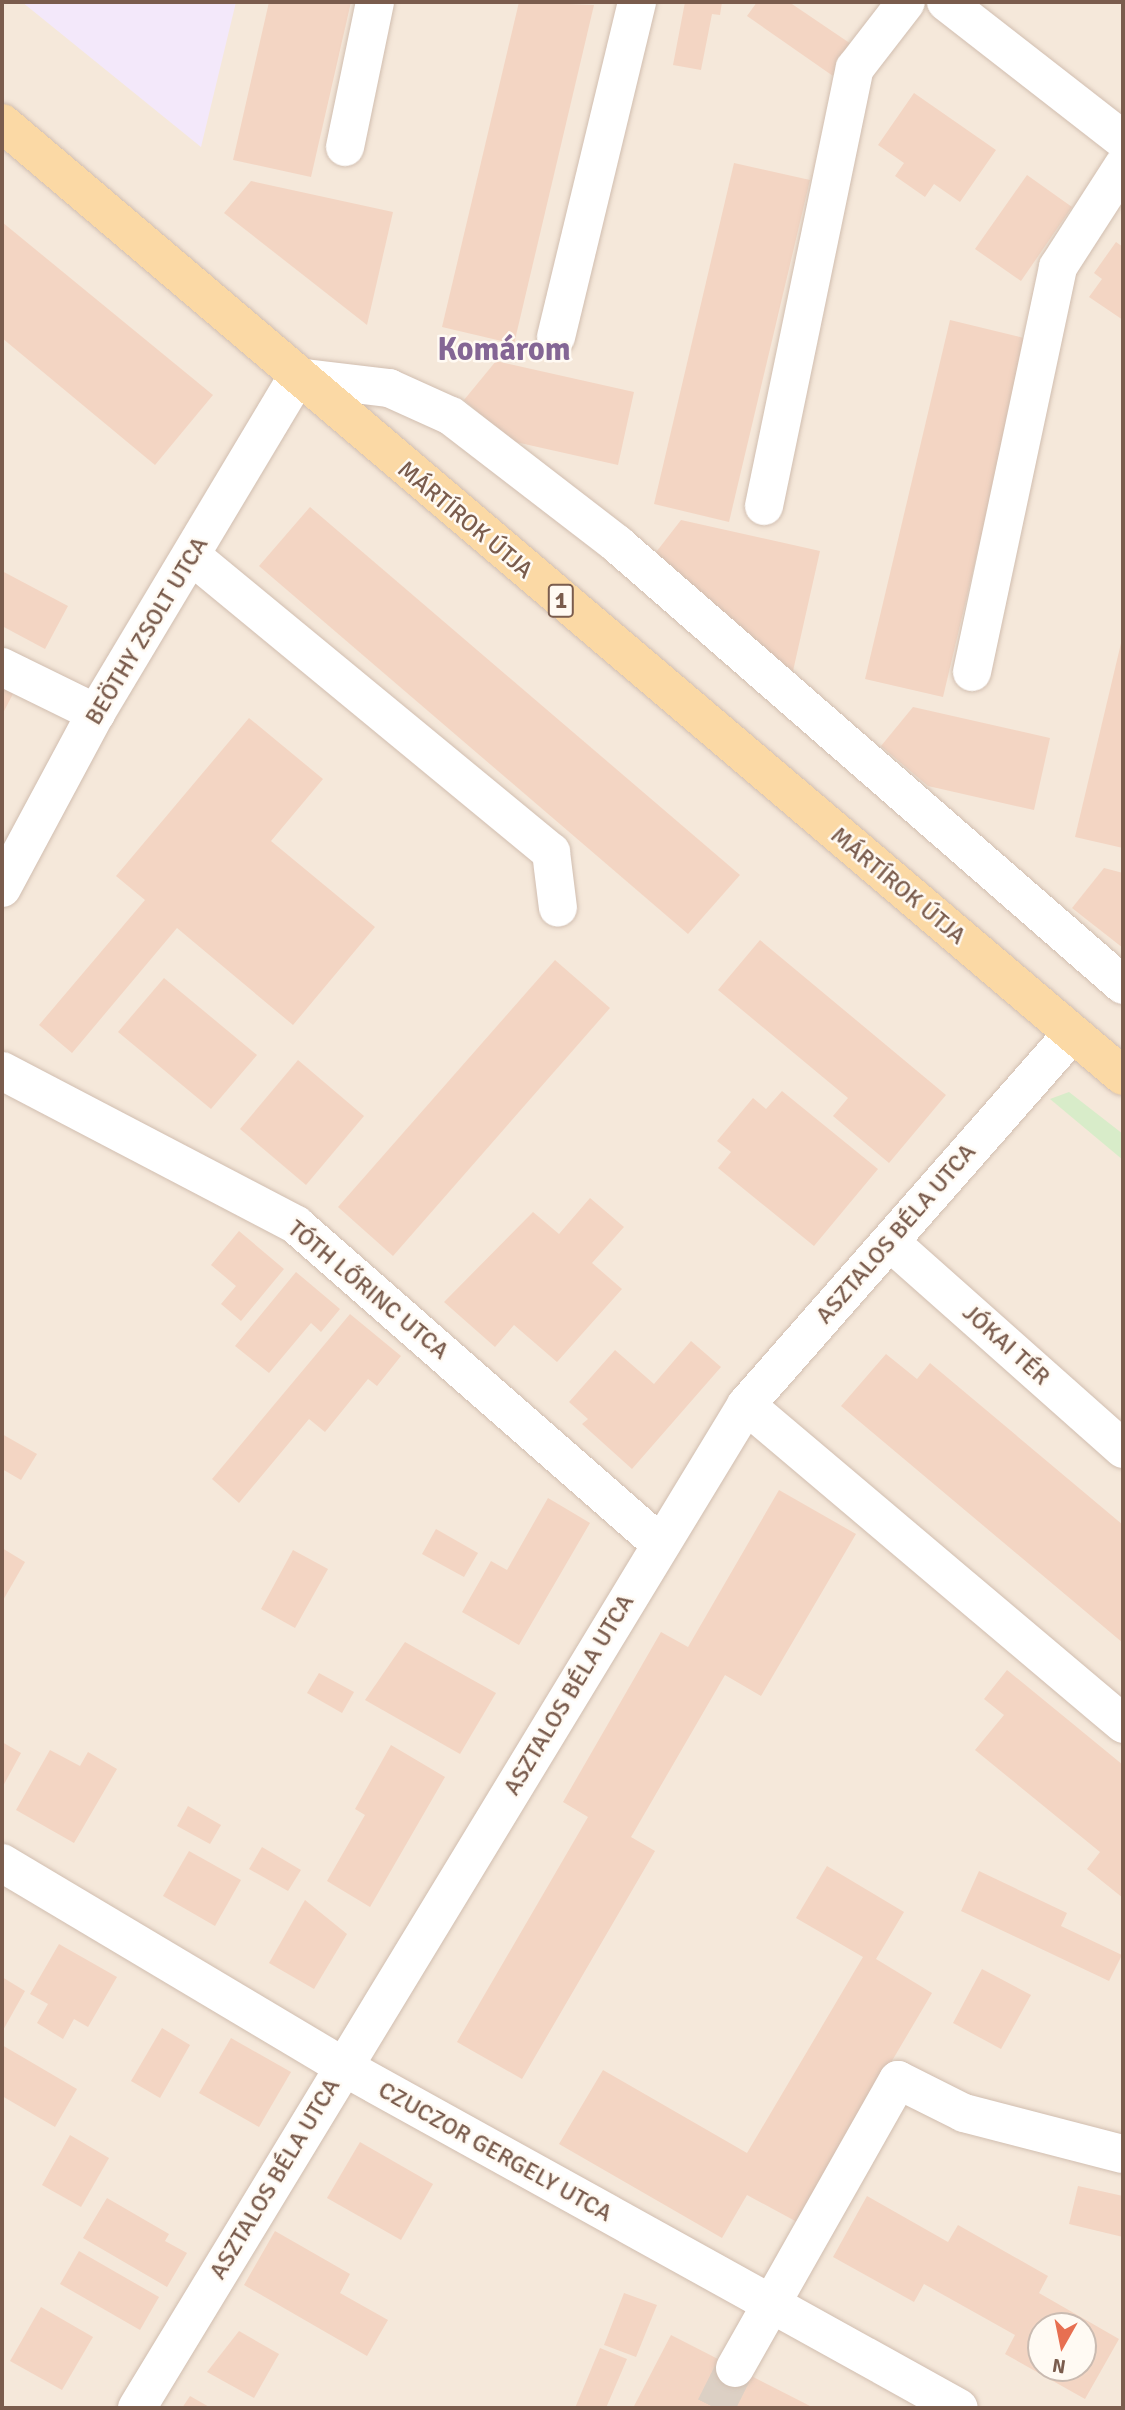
<!DOCTYPE html>
<html>
<head>
<meta charset="utf-8">
<style>
  body { margin:0 }
  #map { position:relative; width:1125px; height:2410px; overflow:hidden; background:#fdf6ec; font-family:Signika,sans-serif }
  div>[style] { position:absolute }
  .residential>* { inset:0; background:#f5e8da }
  .education>* { inset:0; background:#f3e8fa }
  .green>* { inset:0; background:#d8ecc9 }
  .building>* { inset:0; background:#f3d5c3 }
  .minor-tunnel>* { height:38px; margin-top:-19px; transform-origin:0; background:repeating-linear-gradient(90deg,#dcd0c4 0 38px,transparent 0 57px) }
  .roads { filter:drop-shadow(0 0 2px #d1beb0) drop-shadow(0 0 2px #d1beb0) }
  .minor>* { height:38px; margin:-19px; padding:0 19px; transform-origin:19px; border-radius:19px; background:#fff }
  .major>* { height:38px; margin:-19px; padding:0 19px; transform-origin:19px; border-radius:19px; background:#fbd9a5 }
  span { translate:-50% -50%; white-space:nowrap; text-align:center; line-height:1.15; -webkit-text-stroke:5px #fffaf3; paint-order:stroke }
  .shield-label span { padding:2px 5px; background:#fffaf3; border:2px solid; border-radius:5px; -webkit-text-stroke-width:0 }
  .shield-label { font-size:23px; color:#7a5c4d; font-weight:700 }
  .street-label { font-size:24px; color:#7a5c4d }
  .district-label { font-size:32px; color:#846695; font-weight:700 }
  .frame { position:absolute; inset:0; border:4px solid #7a5c4d; pointer-events:none }
  .north { position:absolute; left:1027px; top:2312px; width:70px; height:70px; box-sizing:border-box; background:#fffaf3; border:2px solid #cabbb1; border-radius:50%; rotate:189deg; font-size:19px; font-weight:700; line-height:28px; text-align:center; color:#7a5c4d }
  .north::after { content:''; display:block; margin:auto; width:24px; height:32px; background:#e76f51; clip-path:polygon(50% 0,100% 100%,50% 72%,0 100%) }
</style>
</head>
<body>
<div id="map">
  <div class="residential">
    <div style="clip-path:polygon(evenodd,2px 2px,1123px 2px,1123px 2408px,2px 2408px,2px 2px,1041px 2326px,1083px 2326px,1083px 2368px,1041px 2368px,1041px 2326px)"></div>
  </div>
  <div class="education">
    <div style="clip-path:polygon(22px 2px,236px 2px,201px 147px)"></div>
  </div>
  <div class="green">
    <div style="clip-path:polygon(1069px 1092px,1123px 1134px,1123px 1160px,1050px 1099px)"></div>
  </div>
  <div class="building">
    <div style="clip-path:polygon(269px 2px,351px 2px,311px 177px,233px 160px)"></div>
    <div style="clip-path:polygon(519px 2px,594px 5px,514px 344px,442px 327px)"></div>
    <div style="clip-path:polygon(685px 2px,722px 2px,720px 15px,712px 14px,701px 70px,673px 65px)"></div>
    <div style="clip-path:polygon(757px 2px,789px 2px,854px 46px,833px 76px,747px 16px)"></div>
    <div style="clip-path:polygon(914px 93px,996px 150px,960px 202px,934px 184px,925px 197px,895px 176px,904px 163px,878px 145px)"></div>
    <div style="clip-path:polygon(734px 163px,810px 180px,729px 522px,654px 504px)"></div>
    <div style="clip-path:polygon(1027px 175px,1072px 207px,1021px 281px,975px 249px)"></div>
    <div style="clip-path:polygon(251px 181px,393px 212px,367px 325px,224px 213px)"></div>
    <div style="clip-path:polygon(2px 222px,213px 395px,155px 465px,2px 338px)"></div>
    <div style="clip-path:polygon(1116px 242px,1123px 247px,1123px 320px,1089px 297px,1102px 279px,1094px 273px)"></div>
    <div style="clip-path:polygon(950px 320px,1028px 339px,943px 697px,865px 679px)"></div>
    <div style="clip-path:polygon(496px 361px,634px 392px,618px 465px,511px 441px,464px 400px)"></div>
    <div style="clip-path:polygon(310px 507px,740px 875px,688px 934px,259px 566px)"></div>
    <div style="clip-path:polygon(681px 520px,820px 551px,793px 671px,650px 560px)"></div>
    <div style="clip-path:polygon(2px 571px,68px 606px,45px 649px,2px 626px)"></div>
    <div style="clip-path:polygon(1122px 639px,1123px 640px,1123px 848px,1075px 837px)"></div>
    <div style="clip-path:polygon(2px 683px,15px 690px,2px 715px)"></div>
    <div style="clip-path:polygon(913px 707px,1050px 738px,1034px 810px,928px 786px,881px 746px)"></div>
    <div style="clip-path:polygon(249px 718px,323px 779px,271px 841px,375px 927px,293px 1025px,177px 928px,72px 1053px,39px 1025px,145px 900px,116px 876px)"></div>
    <div style="clip-path:polygon(1104px 868px,1123px 873px,1123px 948px,1072px 908px)"></div>
    <div style="clip-path:polygon(760px 940px,946px 1095px,889px 1163px,833px 1116px,848px 1098px,718px 990px)"></div>
    <div style="clip-path:polygon(555px 960px,610px 1008px,393px 1256px,338px 1207px)"></div>
    <div style="clip-path:polygon(164px 978px,257px 1055px,211px 1109px,118px 1032px)"></div>
    <div style="clip-path:polygon(298px 1060px,364px 1116px,306px 1185px,240px 1129px)"></div>
    <div style="clip-path:polygon(782px 1091px,878px 1169px,814px 1246px,718px 1168px,731px 1152px,717px 1141px,753px 1098px,766px 1109px)"></div>
    <div style="clip-path:polygon(590px 1198px,624px 1227px,592px 1263px,622px 1289px,557px 1362px,514px 1325px,495px 1347px,444px 1302px,533px 1212px,559px 1234px)"></div>
    <div style="clip-path:polygon(239px 1231px,284px 1269px,241px 1321px,221px 1304px,236px 1286px,211px 1265px)"></div>
    <div style="clip-path:polygon(296px 1272px,340px 1309px,321px 1332px,311px 1323px,269px 1373px,235px 1346px)"></div>
    <div style="clip-path:polygon(350px 1314px,401px 1356px,377px 1386px,368px 1379px,325px 1432px,309px 1419px,239px 1503px,212px 1479px)"></div>
    <div style="clip-path:polygon(691px 1341px,721px 1367px,632px 1469px,582px 1424px,588px 1419px,569px 1402px,615px 1350px,654px 1384px)"></div>
    <div style="clip-path:polygon(886px 1354px,917px 1379px,930px 1363px,1123px 1525px,1123px 1643px,841px 1406px)"></div>
    <div style="clip-path:polygon(2px 1434px,37px 1454px,21px 1480px,2px 1469px)"></div>
    <div style="clip-path:polygon(779px 1490px,856px 1534px,761px 1696px,725px 1675px,631px 1837px,655px 1851px,522px 2079px,457px 2042px,588px 1817px,563px 1802px,661px 1632px,688px 1647px)"></div>
    <div style="clip-path:polygon(548px 1498px,590px 1523px,519px 1645px,462px 1612px,491px 1561px,507px 1570px)"></div>
    <div style="clip-path:polygon(436px 1529px,478px 1553px,464px 1577px,422px 1554px)"></div>
    <div style="clip-path:polygon(2px 1548px,25px 1562px,2px 1602px)"></div>
    <div style="clip-path:polygon(293px 1550px,328px 1569px,295px 1628px,261px 1609px)"></div>
    <div style="clip-path:polygon(405px 1642px,496px 1693px,460px 1754px,365px 1700px)"></div>
    <div style="clip-path:polygon(1007px 1670px,1123px 1765px,1123px 1898px,1087px 1869px,1100px 1852px,975px 1750px,1004px 1715px,984px 1699px)"></div>
    <div style="clip-path:polygon(319px 1673px,354px 1692px,342px 1713px,307px 1693px)"></div>
    <div style="clip-path:polygon(2px 1742px,21px 1753px,2px 1788px)"></div>
    <div style="clip-path:polygon(391px 1745px,445px 1777px,370px 1907px,327px 1881px,365px 1815px,355px 1809px)"></div>
    <div style="clip-path:polygon(50px 1750px,80px 1766px,88px 1752px,117px 1769px,74px 1843px,16px 1810px)"></div>
    <div style="clip-path:polygon(188px 1806px,221px 1825px,210px 1844px,177px 1826px)"></div>
    <div style="clip-path:polygon(262px 1847px,301px 1870px,288px 1891px,249px 1869px)"></div>
    <div style="clip-path:polygon(189px 1851px,241px 1880px,215px 1926px,163px 1896px)"></div>
    <div style="clip-path:polygon(827px 1866px,904px 1912px,876px 1959px,932px 1993px,797px 2222px,747px 2195px,722px 2238px,559px 2144px,603px 2070px,747px 2153px,863px 1957px,796px 1918px)"></div>
    <div style="clip-path:polygon(979px 1871px,1067px 1913px,1061px 1926px,1122px 1955px,1109px 1981px,961px 1911px)"></div>
    <div style="clip-path:polygon(305px 1900px,347px 1934px,314px 1989px,269px 1963px)"></div>
    <div style="clip-path:polygon(59px 1944px,117px 1977px,88px 2027px,74px 2019px,63px 2039px,37px 2023px,48px 2004px,30px 1994px)"></div>
    <div style="clip-path:polygon(982px 1969px,1031px 1995px,1001px 2049px,953px 2023px)"></div>
    <div style="clip-path:polygon(2px 1977px,25px 1991px,2px 2032px)"></div>
    <div style="clip-path:polygon(162px 2028px,190px 2045px,160px 2098px,131px 2081px)"></div>
    <div style="clip-path:polygon(231px 2038px,291px 2072px,259px 2127px,199px 2093px)"></div>
    <div style="clip-path:polygon(2px 2045px,77px 2089px,55px 2127px,2px 2096px)"></div>
    <div style="clip-path:polygon(70px 2135px,109px 2158px,81px 2207px,42px 2185px)"></div>
    <div style="clip-path:polygon(360px 2142px,433px 2184px,401px 2240px,327px 2198px)"></div>
    <div style="clip-path:polygon(1078px 2186px,1123px 2196px,1123px 2237px,1069px 2224px)"></div>
    <div style="clip-path:polygon(evenodd,867px 2196px,948px 2242px,958px 2225px,1048px 2276px,1039px 2293px,1119px 2339px,1085px 2399px,1005px 2354px,1015px 2335px,924px 2284px,914px 2302px,833px 2257px,867px 2196px,1041px 2326px,1083px 2326px,1083px 2368px,1041px 2368px,1041px 2326px)"></div>
    <div style="clip-path:polygon(107px 2198px,169px 2234px,165px 2241px,187px 2253px,167px 2287px,83px 2238px)"></div>
    <div style="clip-path:polygon(275px 2231px,350px 2274px,340px 2293px,388px 2320px,367px 2356px,244px 2285px)"></div>
    <div style="clip-path:polygon(79px 2251px,159px 2297px,140px 2330px,60px 2284px)"></div>
    <div style="clip-path:polygon(624px 2293px,657px 2305px,636px 2357px,604px 2345px)"></div>
    <div style="clip-path:polygon(41px 2307px,93px 2337px,62px 2390px,10px 2361px)"></div>
    <div style="clip-path:polygon(239px 2331px,279px 2354px,254px 2398px,207px 2372px)"></div>
    <div style="clip-path:polygon(671px 2335px,814px 2408px,633px 2408px)"></div>
    <div style="clip-path:polygon(600px 2348px,627px 2359px,606px 2408px,575px 2408px)"></div>
    <div style="clip-path:polygon(190px 2396px,211px 2408px,182px 2408px)"></div>
  </div>
  <div class="minor-tunnel">
    <div style="left:715px;top:2408px;width:45px;rotate:-63.4deg"></div>
  </div>
  <div class="roads">
    <div class="minor">
      <div style="left:946px;top:2px;width:224px;rotate:37.9deg"></div>
      <div style="left:345px;top:147px;width:148px;rotate:-78.3deg"></div>
      <div style="left:556px;top:337px;width:345px;rotate:-76.4deg"></div>
      <div style="left:764px;top:506px;width:447px;rotate:-78.3deg"></div>
      <div style="left:855px;top:68px;width:83px;rotate:-52.3deg"></div>
      <div style="left:193px;top:557px;width:464px;rotate:39.5deg"></div>
      <div style="left:551px;top:852px;width:56px;rotate:82.9deg"></div>
      <div style="left:2px;top:667px;width:105px;rotate:26.1deg"></div>
      <div style="left:972px;top:672px;width:414px;rotate:-78deg"></div>
      <div style="left:1058px;top:267px;width:120px;rotate:-57.2deg"></div>
      <div style="left:2px;top:888px;width:199px;rotate:-61.8deg"></div>
      <div style="left:96px;top:713px;width:392px;rotate:-59.1deg"></div>
      <div style="left:297px;top:377px;width:93px;rotate:6.8deg"></div>
      <div style="left:389px;top:388px;width:68px;rotate:24.3deg"></div>
      <div style="left:451px;top:416px;width:210px;rotate:37.6deg"></div>
      <div style="left:617px;top:544px;width:671px;rotate:41.07deg"></div>
      <div style="left:2px;top:1071px;width:332px;rotate:27.6deg"></div>
      <div style="left:296px;top:1225px;width:485px;rotate:41.2deg"></div>
      <div style="left:890px;top:1242px;width:312px;rotate:41.6deg"></div>
      <div style="left:746px;top:1405px;width:494px;rotate:40.2deg"></div>
      <div style="left:2px;top:1863px;width:396px;rotate:30.8deg"></div>
      <div style="left:342px;top:2066px;width:705px;rotate:29deg"></div>
      <div style="left:735px;top:2368px;width:331px;rotate:-60.5deg"></div>
      <div style="left:898px;top:2080px;width:74px;rotate:26.6deg"></div>
      <div style="left:964px;top:2113px;width:164px;rotate:14.5deg"></div>
      <div style="left:137px;top:2408px;width:1173px;rotate:-58.73deg"></div>
      <div style="left:746px;top:1405px;width:494px;rotate:-48.7deg"></div>
    </div>
    <div class="major">
      <div style="left:2px;top:123px;width:1471px;rotate:40.37deg"></div>
    </div>
  </div>
  <div class="shield-label">
    <span style="left:561px;top:601px">1</span>
  </div>
  <div class="street-label">
    <span style="left:465px;top:520px;rotate:40deg">MÁRTÍROK ÚTJA</span>
    <span style="left:147px;top:631px;rotate:-59deg">BEÖTHY ZSOLT UTCA</span>
    <span style="left:898px;top:886px;rotate:40deg">MÁRTÍROK ÚTJA</span>
    <span style="left:896px;top:1234px;rotate:-49deg">ASZTALOS BÉLA UTCA</span>
    <span style="left:368px;top:1290px;rotate:40deg">TÓTH LŐRINC UTCA</span>
    <span style="left:1006px;top:1345px;rotate:42deg">JÓKAI TÉR</span>
    <span style="left:569px;top:1695px;rotate:-59deg">ASZTALOS BÉLA UTCA</span>
    <span style="left:495px;top:2152px;rotate:29deg">CZUCZOR GERGELY UTCA</span>
    <span style="left:275px;top:2179px;rotate:-59deg">ASZTALOS BÉLA UTCA</span>
  </div>
  <div class="district-label">
    <span style="left:504px;top:350px">Komárom</span>
  </div>
  <div class="frame"></div>
  <div class="north">N</div>
</div>
</body>
</html>
